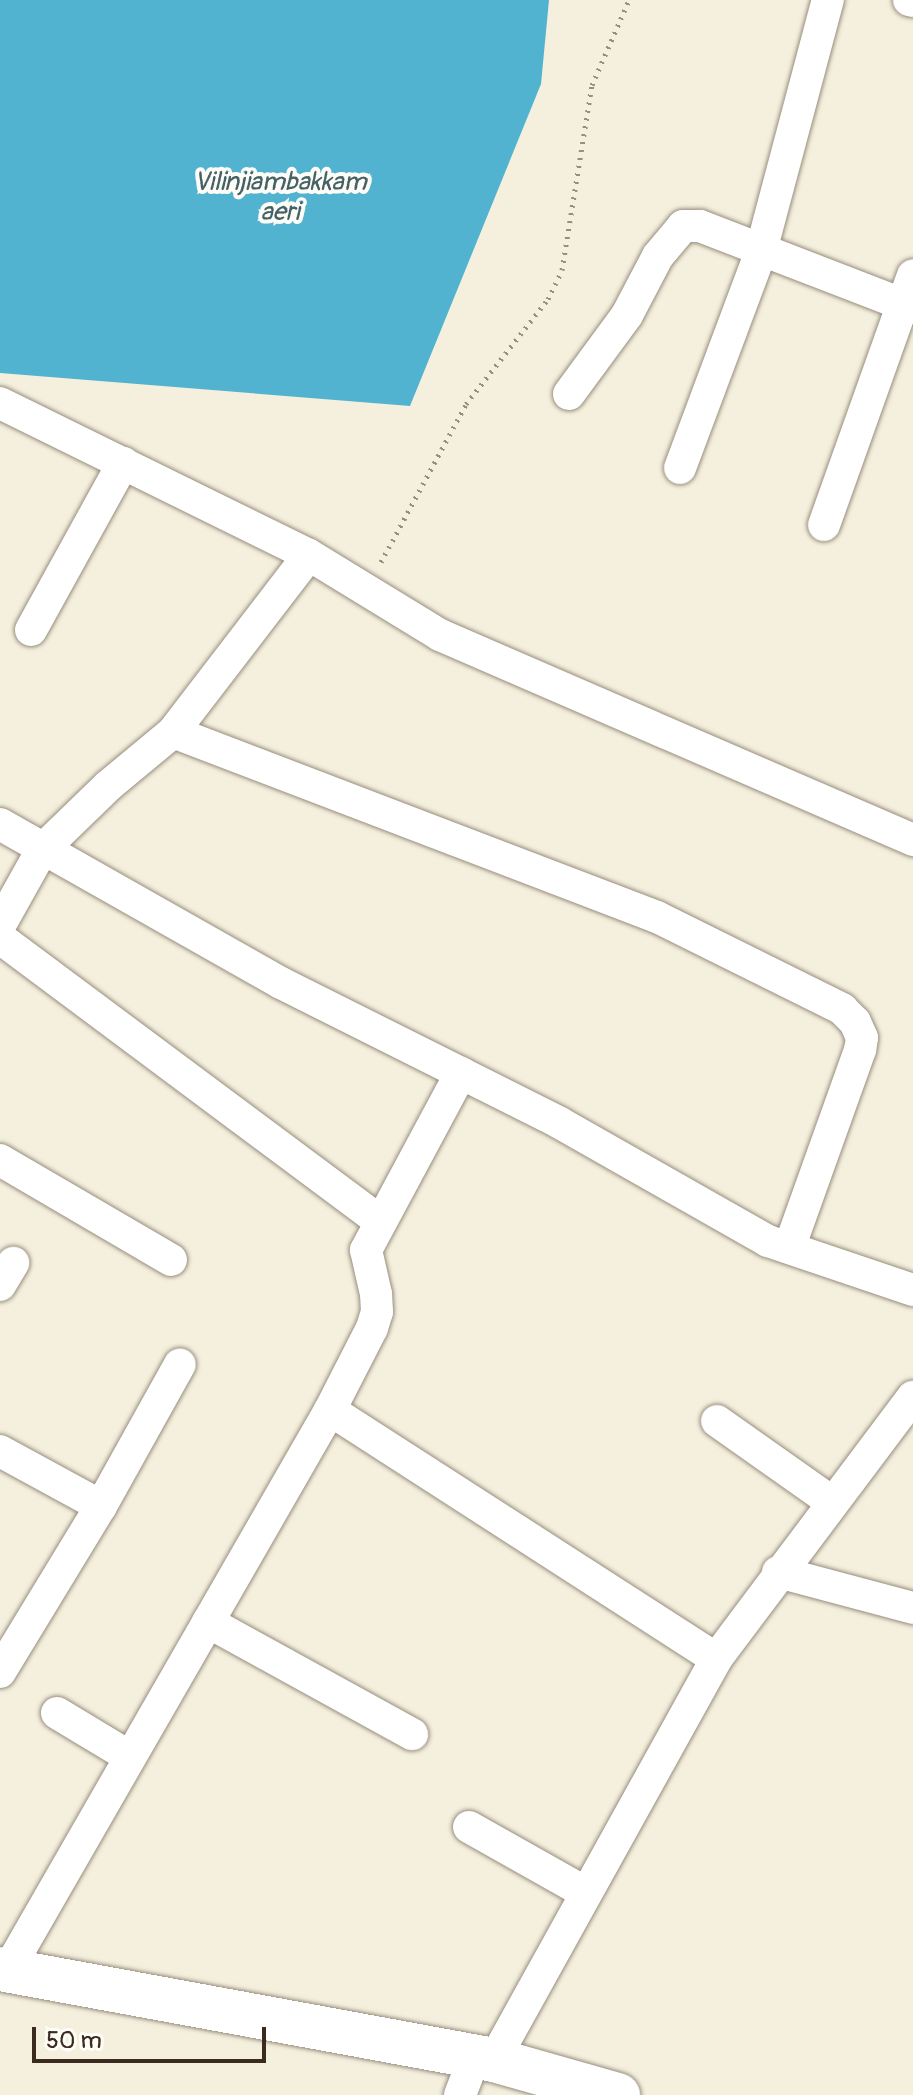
<!DOCTYPE html>
<html>
<head>
<meta charset="utf-8">
<style>
  body { margin:0 }
  #map { position:relative; width:913px; height:2095px; overflow:hidden; background:#f5f0de; font-family:Pangolin,sans-serif }
  div>[style] { position:absolute }
  .water>* { inset:0; background:#51b3d0 }
  .path>* { height:5px; margin-top:-2.5px; transform-origin:0; background:repeating-linear-gradient(90deg,#988d7e 0 2px,transparent 0 8px) }
  .roads { filter:drop-shadow(0 0 2px #988d7e) drop-shadow(0 0 2px #988d7e) }
  .street>* { height:32px; margin:-16px; padding:0 16px; transform-origin:16px; border-radius:16px; background:#fff }
  .secondary>* { height:44px; margin:-22px; padding:0 22px; transform-origin:22px; border-radius:22px; background:#fff }
  span { translate:-50% -50%; white-space:nowrap; text-align:center; line-height:1.15; -webkit-text-stroke:8px #fdfcf7; paint-order:stroke }
  .water-label { font-size:26px; color:#446165; font-style:italic }
  .scale { position:absolute; left:32px; top:2027px; width:234px; height:36px; box-sizing:border-box; border:4px solid #3b2a1e; border-top:0; padding-left:10px; font-size:24px; line-height:28px; white-space:nowrap; color:#3b2a1e; -webkit-text-stroke:6px #fdfcf7; paint-order:stroke }
</style>
</head>
<body>
<div id="map">
  <div class="water">
    <div style="clip-path:polygon(0 0,549px 0,541px 84px,410px 406px,0 373px)"></div>
  </div>
  <div class="path">
    <div style="left:381px;top:562px;width:179px;rotate:-61.7deg"></div>
    <div style="left:466px;top:404px;width:133px;rotate:-52deg"></div>
    <div style="left:548px;top:299px;width:32px;rotate:-64deg"></div>
    <div style="left:562px;top:270px;width:187px;rotate:-80.8deg"></div>
    <div style="left:592px;top:85px;width:93px;rotate:-66.5deg"></div>
  </div>
  <div class="roads">
    <div class="street">
      <div style="left:909px;top:0;width:4px;rotate:14deg"></div>
      <div style="left:569px;top:394px;width:98px;rotate:-53.7deg"></div>
      <div style="left:627px;top:315px;width:67px;rotate:-62.3deg"></div>
      <div style="left:658px;top:256px;width:39px;rotate:-50deg"></div>
      <div style="left:683px;top:226px;width:17px"></div>
      <div style="left:700px;top:226px;width:228px;rotate:21.1deg"></div>
      <div style="left:0;top:403px;width:344px;rotate:26.2deg"></div>
      <div style="left:309px;top:555px;width:153px;rotate:31.4deg"></div>
      <div style="left:440px;top:635px;width:516px;rotate:23.43deg"></div>
      <div style="left:680px;top:468px;width:232px;rotate:-69.5deg"></div>
      <div style="left:761px;top:251px;width:260px;rotate:-75.1deg"></div>
      <div style="left:824px;top:525px;width:265px;rotate:-70.4deg"></div>
      <div style="left:31px;top:630px;width:191px;rotate:-61.1deg"></div>
      <div style="left:173px;top:732px;width:518px;rotate:20.92deg"></div>
      <div style="left:657px;top:917px;width:207px;rotate:26.4deg"></div>
      <div style="left:842px;top:1009px;width:18px;rotate:45deg"></div>
      <div style="left:855px;top:1022px;width:17px;rotate:66deg"></div>
      <div style="left:862px;top:1038px;width:12px;rotate:99deg"></div>
      <div style="left:860px;top:1050px;width:210px;rotate:109.7deg"></div>
      <div style="left:0;top:824px;width:323px;rotate:29.5deg"></div>
      <div style="left:281px;top:983px;width:312px;rotate:26.6deg"></div>
      <div style="left:560px;top:1123px;width:239px;rotate:29.6deg"></div>
      <div style="left:768px;top:1241px;width:153px;rotate:18.7deg"></div>
      <div style="left:0;top:925px;width:86px;rotate:-60.8deg"></div>
      <div style="left:42px;top:850px;width:92px;rotate:-44.1deg"></div>
      <div style="left:108px;top:786px;width:85px;rotate:-39.7deg"></div>
      <div style="left:173px;top:732px;width:223px;rotate:-52.5deg"></div>
      <div style="left:0;top:938px;width:473px;rotate:36.7deg"></div>
      <div style="left:0;top:1160px;width:198px;rotate:30.3deg"></div>
      <div style="left:0;top:1285px;width:26px;rotate:-59deg"></div>
      <div style="left:330px;top:1410px;width:459px;rotate:32.8deg"></div>
      <div style="left:717px;top:1421px;width:141px;rotate:35.2deg"></div>
      <div style="left:0;top:1451px;width:115px;rotate:28.6deg"></div>
      <div style="left:778px;top:1572px;width:140px;rotate:14.9deg"></div>
      <div style="left:208px;top:1622px;width:233px;rotate:28.8deg"></div>
      <div style="left:0;top:1672px;width:194px;rotate:-58.7deg"></div>
      <div style="left:101px;top:1506px;width:162px;rotate:-60.9deg"></div>
      <div style="left:57px;top:1713px;width:85px;rotate:31.1deg"></div>
      <div style="left:469px;top:1827px;width:134px;rotate:29.4deg"></div>
      <div style="left:8px;top:1970px;width:646px;rotate:-60.1deg"></div>
      <div style="left:330px;top:1410px;width:92px;rotate:-62.9deg"></div>
      <div style="left:372px;top:1328px;width:17px;rotate:-73deg"></div>
      <div style="left:377px;top:1312px;width:18px;rotate:-93deg"></div>
      <div style="left:376px;top:1294px;width:45px;rotate:-102.8deg"></div>
      <div style="left:366px;top:1250px;width:201px;rotate:-61.8deg"></div>
      <div style="left:494px;top:2060px;width:458px;rotate:-61deg"></div>
      <div style="left:716px;top:1659px;width:328px;rotate:-53.1deg"></div>
      <div style="left:460px;top:2095px;width:42px;rotate:-69deg"></div>
    </div>
    <div class="secondary">
      <div style="left:0;top:1969px;width:502px;rotate:10.44deg"></div>
      <div style="left:494px;top:2060px;width:129px;rotate:15.8deg"></div>
    </div>
  </div>
  <div class="water-label">
    <span style="left:280px;top:198px">Vilinjiambakkam<br>aeri</span>
  </div>
  <div class="scale">50 m</div>
</div>
</body>
</html>
